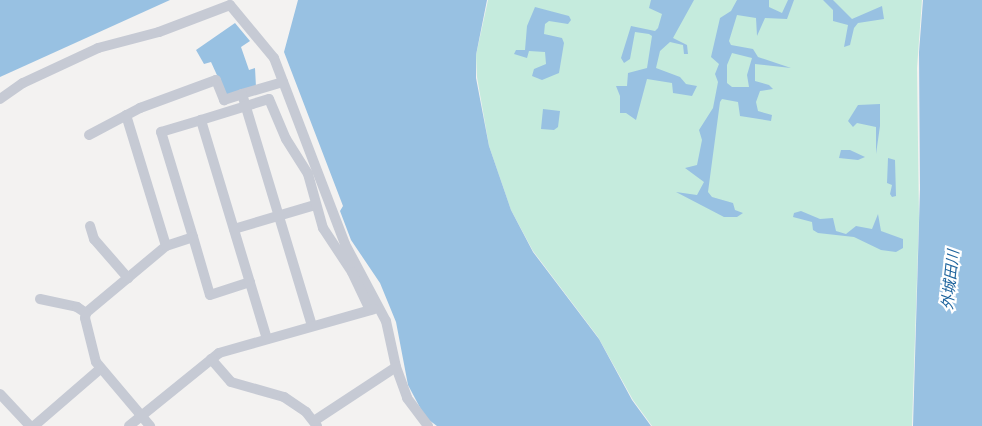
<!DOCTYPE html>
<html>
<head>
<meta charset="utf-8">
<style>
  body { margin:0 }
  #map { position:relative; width:982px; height:426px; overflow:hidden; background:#f3f2f1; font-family:Rubik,"Noto Sans JP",sans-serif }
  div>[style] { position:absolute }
  .green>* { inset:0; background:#c5ebdd }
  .water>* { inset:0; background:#98c1e2 }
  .minor>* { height:10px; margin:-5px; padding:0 5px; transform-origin:5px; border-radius:5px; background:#c6cad4 }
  span { translate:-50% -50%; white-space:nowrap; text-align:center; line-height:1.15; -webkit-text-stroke:4.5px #fff; paint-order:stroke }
  .water-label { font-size:15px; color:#1e649d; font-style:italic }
</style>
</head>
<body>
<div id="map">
  <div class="green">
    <div style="clip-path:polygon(488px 0,922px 0,917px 68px,919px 219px,912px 426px,652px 426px,633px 400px,598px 337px,533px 251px,511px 210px,489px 146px,477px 77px,476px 55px)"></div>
  </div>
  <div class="water">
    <div style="clip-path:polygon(0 0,170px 0,0 77px)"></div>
    <div style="clip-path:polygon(298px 0,487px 0,476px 55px,476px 78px,489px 146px,511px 210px,533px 252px,599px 339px,632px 400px,651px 426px,437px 426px,425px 417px,408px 385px,396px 322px,380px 283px,351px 240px,340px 211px,343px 206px,284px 52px)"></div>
    <div style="clip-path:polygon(651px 0,694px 0,673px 38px,687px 45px,688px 54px,684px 54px,683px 45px,670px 42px,660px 51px,656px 68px,680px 77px,686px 84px,697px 86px,692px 96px,673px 93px,672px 83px,647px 79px,636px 120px,626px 113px,620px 113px,620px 96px,616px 86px,627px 86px,628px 73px,647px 68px,652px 36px,649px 34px,635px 32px,630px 59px,624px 63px,621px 58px,631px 26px,655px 31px,658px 28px,662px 14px,649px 8px)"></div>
    <div style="clip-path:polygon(evenodd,737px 0,769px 0,769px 7px,782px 13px,788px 0,794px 0,787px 19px,765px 18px,757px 36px,756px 18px,737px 15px,729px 41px,731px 45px,753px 49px,758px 57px,791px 68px,755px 64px,755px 81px,769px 85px,773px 89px,760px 91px,756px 102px,758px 111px,772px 115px,771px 121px,740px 116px,738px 102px,722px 99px,720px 102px,708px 192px,712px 197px,733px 203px,735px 210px,743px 213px,737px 217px,724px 217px,676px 192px,697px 195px,704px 182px,685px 168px,697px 165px,702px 140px,699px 130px,713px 108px,718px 82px,715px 74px,719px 64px,711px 57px,720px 18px,731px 11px,737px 0,732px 53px,752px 58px,747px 75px,749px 87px,732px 87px,727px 83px,727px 65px,732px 53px)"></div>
    <div style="clip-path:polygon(823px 0,833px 0,852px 19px,882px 6px,884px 19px,858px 23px,854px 28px,850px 45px,844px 47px,848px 25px,833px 21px,833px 10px)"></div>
    <div style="clip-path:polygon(923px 0,982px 0,982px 426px,913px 426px,920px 189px,919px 52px)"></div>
    <div style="clip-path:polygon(535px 7px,569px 16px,571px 20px,568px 24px,549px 21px,545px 24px,544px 34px,562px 38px,564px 43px,559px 73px,542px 80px,532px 76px,534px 69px,546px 64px,545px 52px,529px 51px,527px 58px,514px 54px,516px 50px,525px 50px,527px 26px)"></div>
    <div style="clip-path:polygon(235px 23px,250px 41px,241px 47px,249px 70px,255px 68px,256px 87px,226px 95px,211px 62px,204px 64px,196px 50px)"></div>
    <div style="clip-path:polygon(880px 104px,880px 126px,876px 154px,876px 127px,857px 123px,853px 127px,848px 121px,858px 105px)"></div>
    <div style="clip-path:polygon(543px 109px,560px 111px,558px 127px,554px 130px,541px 129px)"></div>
    <div style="clip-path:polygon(841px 150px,850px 150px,865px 157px,858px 160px,839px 158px)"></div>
    <div style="clip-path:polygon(888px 158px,895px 160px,896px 196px,892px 197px,890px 194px,892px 185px,887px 183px)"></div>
    <div style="clip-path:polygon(801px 211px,820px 219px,833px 218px,836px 231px,846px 234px,856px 226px,872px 229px,878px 214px,881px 231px,903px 239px,903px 248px,896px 252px,881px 250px,854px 237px,818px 233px,813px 230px,812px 222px,793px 217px,794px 213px)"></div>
  </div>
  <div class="minor">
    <div style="left:283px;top:82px;width:43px;rotate:163.7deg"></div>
    <div style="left:242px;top:94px;width:242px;rotate:73.2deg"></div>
    <div style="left:0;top:99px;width:28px;rotate:-35deg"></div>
    <div style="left:23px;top:83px;width:83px;rotate:-25deg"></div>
    <div style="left:98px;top:48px;width:63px;rotate:-14.7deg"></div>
    <div style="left:159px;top:32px;width:76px;rotate:-20.8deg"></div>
    <div style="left:230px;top:5px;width:69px;rotate:50.3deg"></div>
    <div style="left:274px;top:58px;width:199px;rotate:69.1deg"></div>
    <div style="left:345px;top:244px;width:87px;rotate:62deg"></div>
    <div style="left:386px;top:321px;width:47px;rotate:77.7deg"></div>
    <div style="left:396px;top:367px;width:33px;rotate:70deg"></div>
    <div style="left:407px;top:398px;width:35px;rotate:53deg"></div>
    <div style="left:126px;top:115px;width:137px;rotate:73deg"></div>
    <div style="left:166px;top:246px;width:104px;rotate:140.1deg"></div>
    <div style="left:86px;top:313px;width:5px;rotate:101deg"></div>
    <div style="left:85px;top:318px;width:45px;rotate:76deg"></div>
    <div style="left:96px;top:362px;width:84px;rotate:49.8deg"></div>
    <div style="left:89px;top:135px;width:58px;rotate:-27.9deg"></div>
    <div style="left:140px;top:108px;width:81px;rotate:-20.2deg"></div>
    <div style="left:216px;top:80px;width:22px;rotate:68deg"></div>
    <div style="left:224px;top:100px;width:19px;rotate:-18deg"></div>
    <div style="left:90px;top:226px;width:14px;rotate:73deg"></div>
    <div style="left:94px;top:239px;width:52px;rotate:48.9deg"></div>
    <div style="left:234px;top:229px;width:84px;rotate:-16.5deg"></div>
    <div style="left:193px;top:237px;width:110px;rotate:-106.9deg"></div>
    <div style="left:161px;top:132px;width:42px;rotate:-16.7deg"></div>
    <div style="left:166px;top:246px;width:28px;rotate:-18deg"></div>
    <div style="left:193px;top:237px;width:60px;rotate:73.7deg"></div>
    <div style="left:210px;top:295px;width:42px;rotate:-18deg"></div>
    <div style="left:40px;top:299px;width:38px;rotate:12deg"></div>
    <div style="left:77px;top:307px;width:11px;rotate:34deg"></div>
    <div style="left:267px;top:339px;width:229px;rotate:-106.8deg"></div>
    <div style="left:201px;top:120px;width:71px;rotate:-17.2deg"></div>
    <div style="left:269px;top:99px;width:43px;rotate:67deg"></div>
    <div style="left:286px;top:139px;width:41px;rotate:57.8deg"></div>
    <div style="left:308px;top:174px;width:56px;rotate:74.5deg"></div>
    <div style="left:323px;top:228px;width:53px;rotate:56.6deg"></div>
    <div style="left:352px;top:272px;width:42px;rotate:64.7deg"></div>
    <div style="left:211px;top:359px;width:30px;rotate:49deg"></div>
    <div style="left:231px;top:382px;width:55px;rotate:15.8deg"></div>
    <div style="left:284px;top:397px;width:27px;rotate:34deg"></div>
    <div style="left:306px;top:412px;width:18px;rotate:52deg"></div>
    <div style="left:0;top:394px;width:44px;rotate:46.8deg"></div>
    <div style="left:314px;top:421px;width:98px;rotate:-33.4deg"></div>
    <div style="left:34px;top:426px;width:87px;rotate:-40.8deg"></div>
    <div style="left:129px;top:426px;width:116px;rotate:-39deg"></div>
    <div style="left:219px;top:353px;width:161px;rotate:-15.8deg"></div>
  </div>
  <div class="water-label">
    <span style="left:951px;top:280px;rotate:-84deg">外城田川</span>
  </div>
</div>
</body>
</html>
